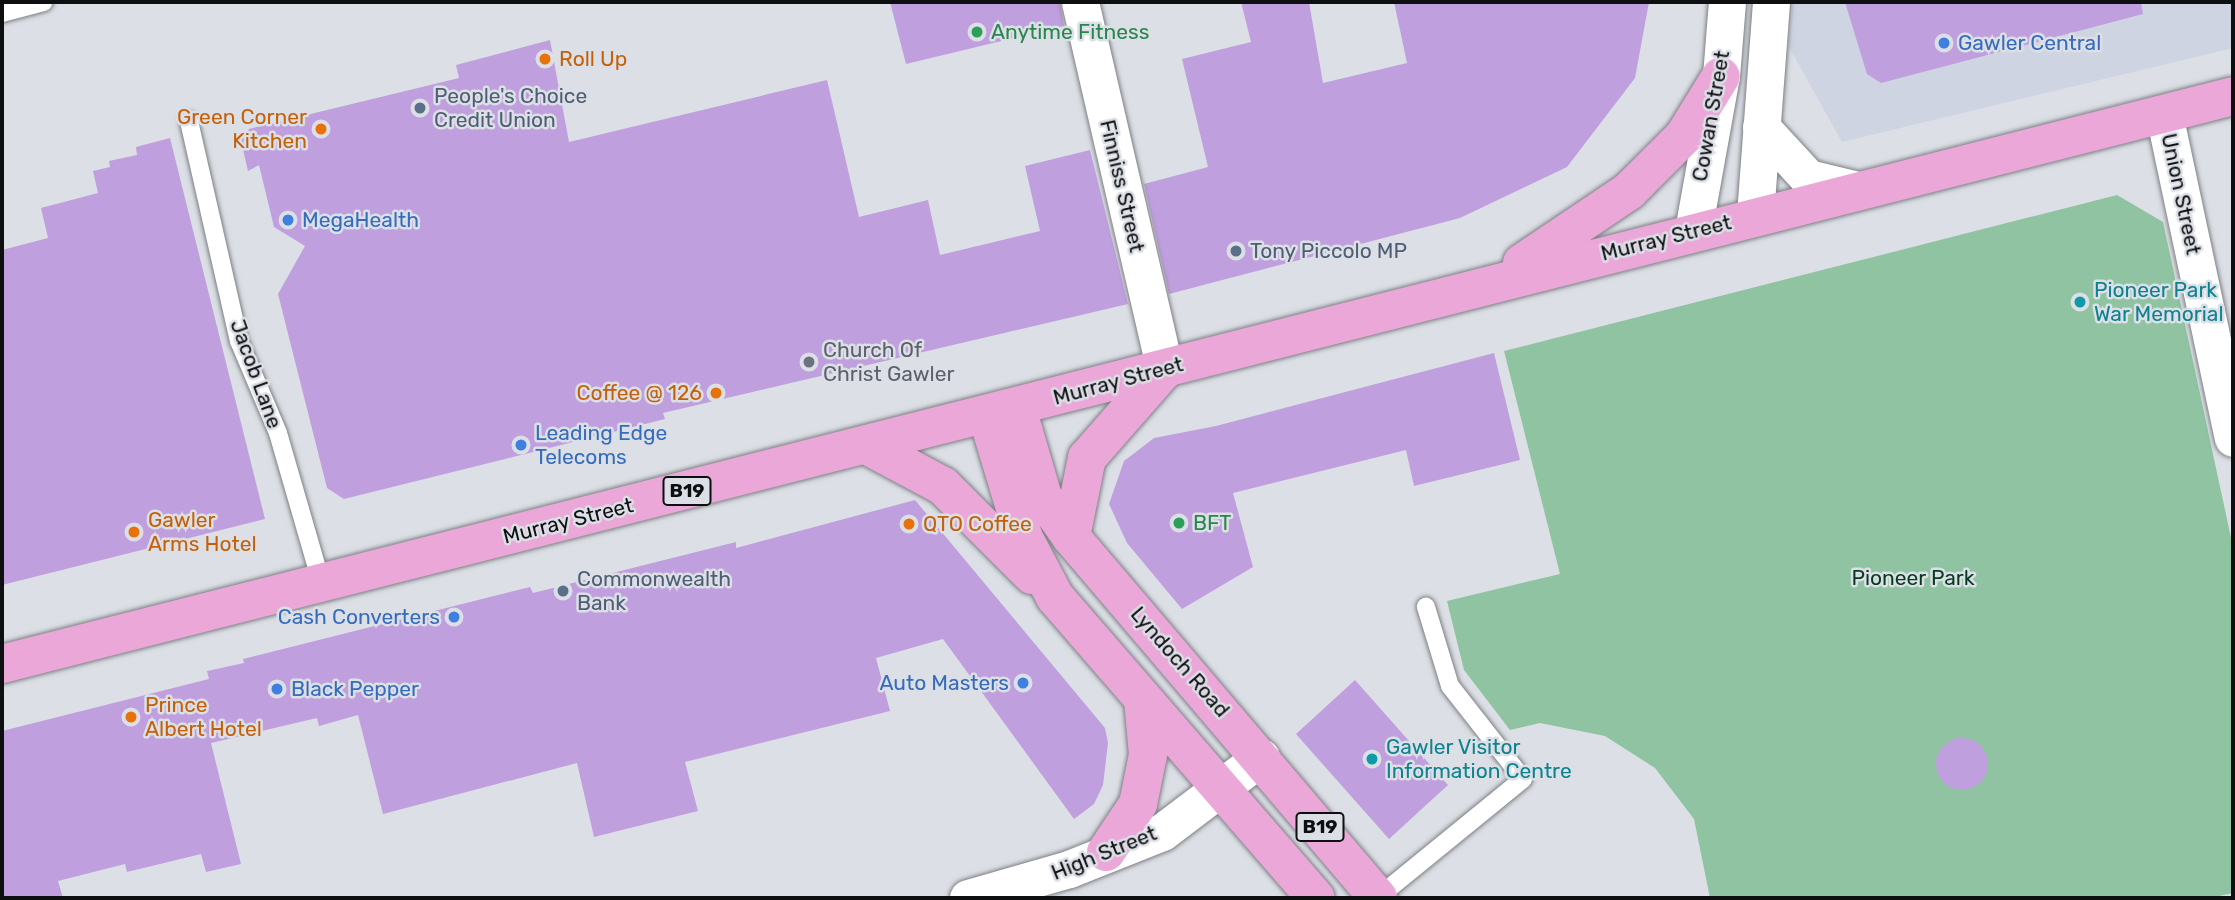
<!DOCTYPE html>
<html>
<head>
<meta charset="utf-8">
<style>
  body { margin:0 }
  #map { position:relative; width:2235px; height:900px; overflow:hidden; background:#dcdfe5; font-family:Rubik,sans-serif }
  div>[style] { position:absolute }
  .built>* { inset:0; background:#ced4e1 }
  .green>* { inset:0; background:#90c3a1 }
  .building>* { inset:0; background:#c09fde }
  .round { border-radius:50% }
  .roads { filter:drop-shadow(0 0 2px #7d8085) drop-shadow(0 0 2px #7d8085) }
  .service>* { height:18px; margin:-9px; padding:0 9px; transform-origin:9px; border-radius:9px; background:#fff }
  .minor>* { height:37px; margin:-18.5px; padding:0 18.5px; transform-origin:18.5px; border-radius:18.5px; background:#fff }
  .primary>* { height:38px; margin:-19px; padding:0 19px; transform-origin:19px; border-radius:19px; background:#eaa7d8 }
  .dots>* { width:19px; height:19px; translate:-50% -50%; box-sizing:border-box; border:4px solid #dcdfe5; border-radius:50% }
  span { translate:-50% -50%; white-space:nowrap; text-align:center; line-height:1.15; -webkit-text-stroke:5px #dcdfe5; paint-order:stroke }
  .shield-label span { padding:2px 5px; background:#dcdfe5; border:2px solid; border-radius:5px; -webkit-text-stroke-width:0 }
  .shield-label { font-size:19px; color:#0e0f11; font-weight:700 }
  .leisure-label { font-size:21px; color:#27864d }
  .left { translate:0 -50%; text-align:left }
  .shop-label { font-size:21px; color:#366cbe }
  .right { translate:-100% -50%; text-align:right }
  .food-label { font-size:21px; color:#c56008 }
  .service-label { font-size:21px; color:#4e5e75 }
  .street-label { font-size:21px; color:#0e0f11 }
  .culture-label { font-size:21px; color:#0d838f }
  .worship-label { font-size:21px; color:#5b616d }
  .park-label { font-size:21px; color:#043c20 }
  .frame { position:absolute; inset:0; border:4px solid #0e0f11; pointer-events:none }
</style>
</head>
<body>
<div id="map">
  <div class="built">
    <div style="clip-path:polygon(1793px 2px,2233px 2px,2233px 48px,1842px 142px,1789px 47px)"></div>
  </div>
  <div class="green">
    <div style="clip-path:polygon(2117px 195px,2163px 222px,2233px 547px,2233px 893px,2210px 898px,1710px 898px,1694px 819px,1655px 768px,1605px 736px,1540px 723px,1510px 730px,1464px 670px,1447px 601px,1560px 574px,1504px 351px)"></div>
  </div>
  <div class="building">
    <div style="clip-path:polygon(890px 2px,1060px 2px,1064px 26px,906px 64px)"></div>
    <div style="clip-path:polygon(1241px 2px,1309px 2px,1323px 83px,1407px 63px,1394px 2px,1649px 2px,1635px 78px,1567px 167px,1460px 218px,1169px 294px,1144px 184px,1208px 167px,1182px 59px,1251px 42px)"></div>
    <div style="clip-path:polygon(1845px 2px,2141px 2px,2143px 14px,1881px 83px,1867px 74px)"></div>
    <div style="clip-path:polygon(550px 40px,569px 142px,827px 80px,859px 217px,928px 200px,940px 255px,1040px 231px,1025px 166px,1090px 150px,1128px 304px,663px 413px,665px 419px,344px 499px,327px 488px,278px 294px,305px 246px,274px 227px,259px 165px,248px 171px,241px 141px,249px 129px,459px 78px,456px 65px)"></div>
    <div style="clip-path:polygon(170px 138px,265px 519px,2px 585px,2px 250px,48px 238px,41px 208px,98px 193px,93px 171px,110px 167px,109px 161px,137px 155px,136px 147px)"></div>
    <div style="clip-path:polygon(1494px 353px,1520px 460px,1414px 486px,1406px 450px,1233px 493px,1253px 567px,1182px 609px,1127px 543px,1109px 504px,1124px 461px,1154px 438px,1216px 426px)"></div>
    <div style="clip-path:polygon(915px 500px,1105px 728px,1108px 743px,1103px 785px,1094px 804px,1074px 819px,943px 639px,876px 658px,890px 711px,685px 762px,698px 811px,594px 837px,577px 763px,383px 814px,358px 715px,319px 726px,317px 718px,211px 743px,241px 864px,206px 872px,201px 854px,127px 872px,125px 864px,58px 881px,63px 898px,2px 898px,2px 731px,209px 679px,207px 671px,244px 663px,243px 659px,530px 587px,533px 593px,736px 542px,736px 548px)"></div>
    <div style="clip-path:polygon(1355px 680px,1448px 785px,1389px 839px,1296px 734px)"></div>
    <div class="round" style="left:1936px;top:738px;width:52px;height:52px"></div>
  </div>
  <div class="roads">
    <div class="service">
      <div style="left:2px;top:13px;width:43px;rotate:-14.7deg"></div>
      <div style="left:189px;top:121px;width:226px;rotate:77.2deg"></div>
      <div style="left:239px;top:341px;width:100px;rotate:67deg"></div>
      <div style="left:278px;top:433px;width:158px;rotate:73.9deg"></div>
      <div style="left:1377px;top:898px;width:188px;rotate:-39.2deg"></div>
      <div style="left:1523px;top:779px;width:118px;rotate:-128.1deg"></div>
      <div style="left:1450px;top:686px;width:83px;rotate:-106.9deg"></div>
    </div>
    <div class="minor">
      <div style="left:1080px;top:2px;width:377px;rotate:77deg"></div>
      <div style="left:2164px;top:114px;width:331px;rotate:78deg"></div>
      <div style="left:1761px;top:127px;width:69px;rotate:47.3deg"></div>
      <div style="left:1808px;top:178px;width:51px;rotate:13.5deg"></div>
      <div style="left:1755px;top:215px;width:214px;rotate:-85.7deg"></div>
      <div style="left:1693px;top:231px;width:158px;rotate:-79.8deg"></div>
      <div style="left:1721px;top:76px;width:74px;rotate:-85.4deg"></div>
      <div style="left:968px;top:898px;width:105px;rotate:-16deg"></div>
      <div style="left:1069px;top:869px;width:100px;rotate:-21.7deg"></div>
      <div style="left:1162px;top:832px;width:124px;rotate:-37.1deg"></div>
    </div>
    <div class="primary">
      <div style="left:1522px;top:263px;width:129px;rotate:-33.9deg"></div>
      <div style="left:1629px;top:191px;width:78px;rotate:-45deg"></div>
      <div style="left:1684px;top:136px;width:70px;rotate:-58.3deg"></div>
      <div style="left:1017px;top:408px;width:93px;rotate:73.7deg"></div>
      <div style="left:1043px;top:497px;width:49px;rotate:55deg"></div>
      <div style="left:1071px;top:537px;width:474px;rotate:49.6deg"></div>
      <div style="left:987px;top:415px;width:128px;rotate:73.3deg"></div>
      <div style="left:1024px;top:538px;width:67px;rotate:62.3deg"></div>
      <div style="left:1055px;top:597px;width:398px;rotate:49.1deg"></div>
      <div style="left:868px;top:446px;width:85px;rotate:28.1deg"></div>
      <div style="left:943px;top:486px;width:126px;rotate:45deg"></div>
      <div style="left:1071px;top:537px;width:81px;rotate:-78.6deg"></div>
      <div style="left:1087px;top:458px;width:118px;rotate:-48.8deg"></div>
      <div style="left:2px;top:664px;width:2302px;rotate:-14.28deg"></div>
      <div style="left:1106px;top:852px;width:58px;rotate:-56.3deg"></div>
      <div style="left:1138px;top:804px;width:50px;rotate:-78.5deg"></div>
      <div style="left:1148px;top:755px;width:56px;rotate:-95.1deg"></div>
    </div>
  </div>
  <div class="dots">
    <div style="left:977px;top:32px;background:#2e9e5b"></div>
    <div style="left:1944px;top:43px;background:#3f7fe0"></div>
    <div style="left:545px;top:59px;background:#e8710a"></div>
    <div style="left:420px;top:108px;background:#5c6f8a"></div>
    <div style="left:321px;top:129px;background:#e8710a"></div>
    <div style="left:288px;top:220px;background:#3f7fe0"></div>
    <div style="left:1236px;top:251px;background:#5c6f8a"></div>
    <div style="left:2080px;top:302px;background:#0f9aa8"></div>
    <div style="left:809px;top:362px;background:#6b7280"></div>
    <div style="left:716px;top:393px;background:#e8710a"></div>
    <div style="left:521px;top:445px;background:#3f7fe0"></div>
    <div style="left:1179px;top:523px;background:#2e9e5b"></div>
    <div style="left:909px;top:524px;background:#e8710a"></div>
    <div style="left:134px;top:532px;background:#e8710a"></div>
    <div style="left:563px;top:591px;background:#5c6f8a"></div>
    <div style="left:454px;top:617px;background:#3f7fe0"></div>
    <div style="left:1023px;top:683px;background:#3f7fe0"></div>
    <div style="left:277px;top:689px;background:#3f7fe0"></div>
    <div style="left:131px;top:717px;background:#e8710a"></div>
    <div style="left:1372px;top:759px;background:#0f9aa8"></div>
  </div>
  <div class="shield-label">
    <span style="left:687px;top:491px">B19</span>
    <span style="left:1320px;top:827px">B19</span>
  </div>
  <div class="leisure-label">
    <span class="left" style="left:991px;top:32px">Anytime Fitness</span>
    <span class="left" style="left:1193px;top:523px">BFT</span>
  </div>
  <div class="shop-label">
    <span class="left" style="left:1958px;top:43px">Gawler Central</span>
    <span class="left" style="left:302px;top:220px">MegaHealth</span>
    <span class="left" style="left:535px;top:445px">Leading Edge<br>Telecoms</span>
    <span class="right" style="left:440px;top:617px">Cash Converters</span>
    <span class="right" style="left:1009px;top:683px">Auto Masters</span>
    <span class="left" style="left:291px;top:689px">Black Pepper</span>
  </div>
  <div class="food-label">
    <span class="left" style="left:559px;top:59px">Roll Up</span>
    <span class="right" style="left:307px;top:129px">Green Corner<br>Kitchen</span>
    <span class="right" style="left:702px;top:393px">Coffee @ 126</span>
    <span class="left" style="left:148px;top:532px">Gawler<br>Arms Hotel</span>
    <span class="left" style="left:923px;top:524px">QTO Coffee</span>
    <span class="left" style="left:145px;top:717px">Prince<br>Albert Hotel</span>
  </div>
  <div class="service-label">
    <span class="left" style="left:434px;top:108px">People's Choice<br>Credit Union</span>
    <span class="left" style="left:1250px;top:251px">Tony Piccolo MP</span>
    <span class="left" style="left:577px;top:591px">Commonwealth<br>Bank</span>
  </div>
  <div class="street-label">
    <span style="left:1711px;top:116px;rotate:-80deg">Cowan Street</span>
    <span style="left:1122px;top:186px;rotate:77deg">Finniss Street</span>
    <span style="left:2181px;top:194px;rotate:78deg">Union Street</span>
    <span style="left:1666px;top:238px;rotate:-14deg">Murray Street</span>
    <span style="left:256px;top:374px;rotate:70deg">Jacob Lane</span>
    <span style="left:1118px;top:381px;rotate:-15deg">Murray Street</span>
    <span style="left:568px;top:521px;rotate:-14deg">Murray Street</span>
    <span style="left:1180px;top:662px;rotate:49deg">Lyndoch Road</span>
    <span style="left:1104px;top:853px;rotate:-22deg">High Street</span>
  </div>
  <div class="culture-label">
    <span class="left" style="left:2094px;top:302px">Pioneer Park<br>War Memorial</span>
    <span class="left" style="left:1386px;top:759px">Gawler Visitor<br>Information Centre</span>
  </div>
  <div class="worship-label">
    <span class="left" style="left:823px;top:362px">Church Of<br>Christ Gawler</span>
  </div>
  <div class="park-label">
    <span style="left:1913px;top:578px">Pioneer Park</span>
  </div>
  <div class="frame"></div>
</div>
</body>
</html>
